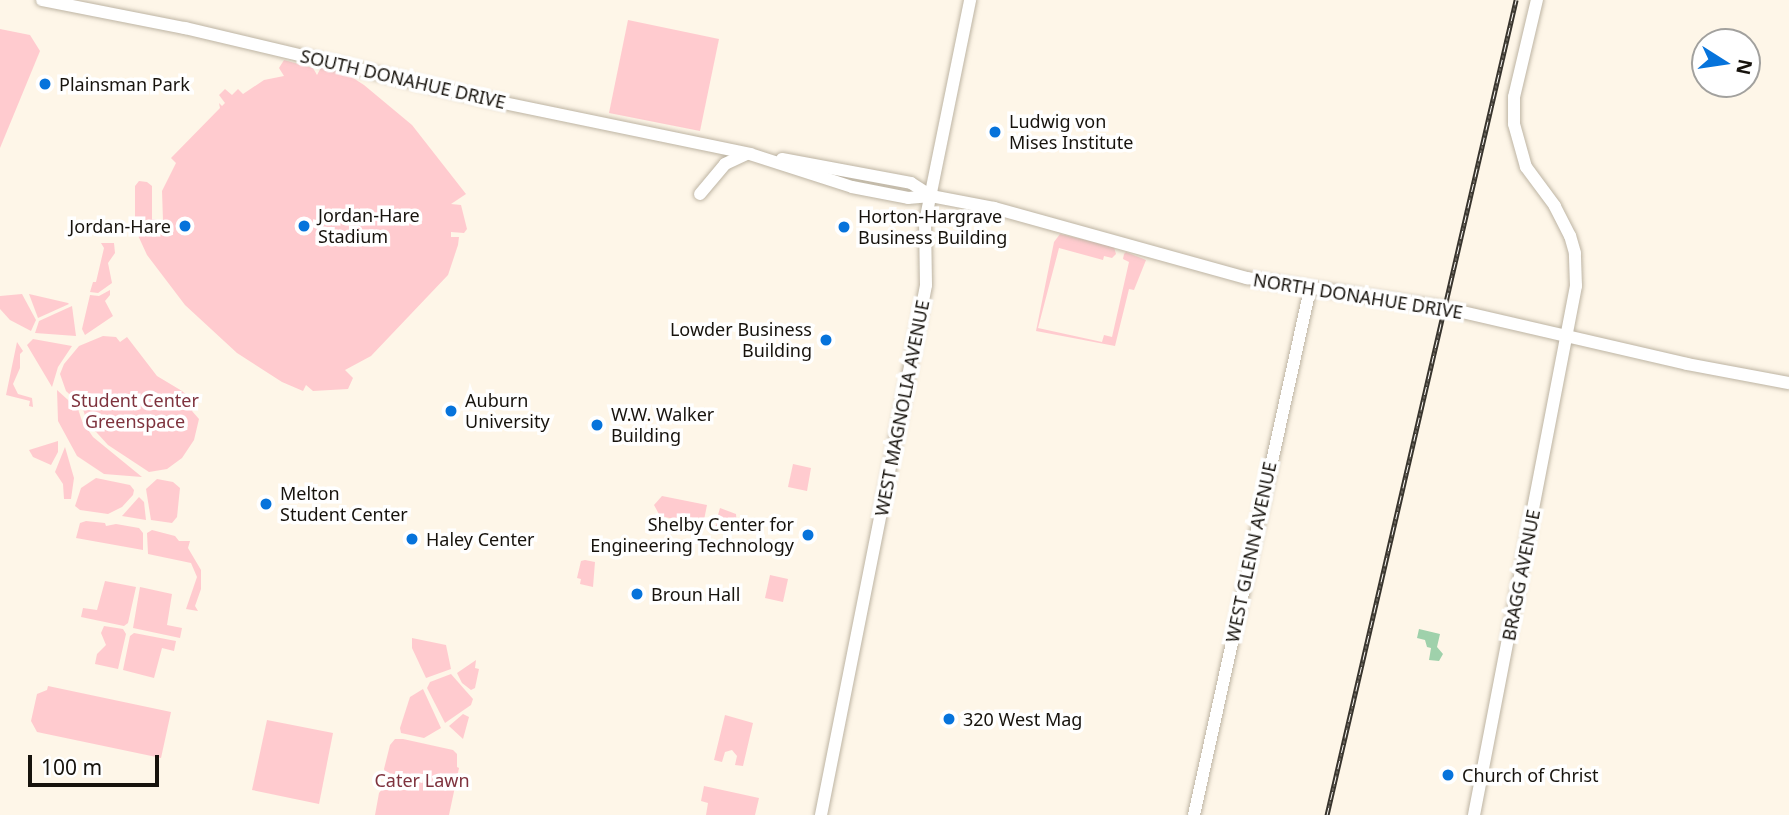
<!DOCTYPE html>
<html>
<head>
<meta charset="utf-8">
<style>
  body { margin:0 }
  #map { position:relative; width:1789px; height:815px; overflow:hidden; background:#fef6e8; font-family:"Noto Sans",sans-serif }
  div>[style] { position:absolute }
  .green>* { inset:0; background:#ffcbcf }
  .water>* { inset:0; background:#9fd1ab }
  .roads { filter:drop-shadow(0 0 2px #bdb4a3) drop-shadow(0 0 2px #bdb4a3) }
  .secondary>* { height:12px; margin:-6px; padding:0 6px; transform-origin:6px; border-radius:6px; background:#fff }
  .rail>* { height:5px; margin-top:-2.5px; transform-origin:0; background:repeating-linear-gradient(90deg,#fff 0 8px,#38342d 0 16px); box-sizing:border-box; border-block:2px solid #38342d }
  .dots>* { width:19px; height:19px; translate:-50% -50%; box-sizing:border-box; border:4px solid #fff; border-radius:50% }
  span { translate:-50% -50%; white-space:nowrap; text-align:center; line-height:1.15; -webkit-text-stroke:7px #fff; paint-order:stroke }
  .street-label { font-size:18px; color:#17130d }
  .poi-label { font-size:18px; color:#17130d }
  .left { translate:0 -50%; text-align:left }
  .right { translate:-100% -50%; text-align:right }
  .park-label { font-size:18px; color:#7f333e }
  .north { position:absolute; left:1691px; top:28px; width:70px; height:70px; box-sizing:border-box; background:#fff; border:2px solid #a2a19e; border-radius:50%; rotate:102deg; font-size:19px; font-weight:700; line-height:28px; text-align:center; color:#17130d }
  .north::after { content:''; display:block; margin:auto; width:24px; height:32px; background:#0673db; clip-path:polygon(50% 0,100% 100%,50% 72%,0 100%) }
  .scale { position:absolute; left:28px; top:755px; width:131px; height:32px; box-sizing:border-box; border:4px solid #17130d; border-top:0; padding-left:9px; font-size:21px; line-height:24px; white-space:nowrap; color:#17130d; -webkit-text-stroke:5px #fff; paint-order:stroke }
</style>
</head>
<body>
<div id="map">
  <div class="green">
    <div style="clip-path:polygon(628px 20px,719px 39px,700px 131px,609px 113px)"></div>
    <div style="clip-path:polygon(0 29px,30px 35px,40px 51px,0 148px)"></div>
    <div style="clip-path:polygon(284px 60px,313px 68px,317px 75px,325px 60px,364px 85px,412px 125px,466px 194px,451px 204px,461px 205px,467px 229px,464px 233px,451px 232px,451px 237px,459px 237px,458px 245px,448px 275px,371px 356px,345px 370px,353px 378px,348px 389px,313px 391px,306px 385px,303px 391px,282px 382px,237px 353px,185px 305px,147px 255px,136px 231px,144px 227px,135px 220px,135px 186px,139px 181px,147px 182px,152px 186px,152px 219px,163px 221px,162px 191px,176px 163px,171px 158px,220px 108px,219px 103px,222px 106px,225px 103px,219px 95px,225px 89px,232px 95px,238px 89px,243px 94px,264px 80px,284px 76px,279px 68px)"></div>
    <div style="clip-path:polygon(1060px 234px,1114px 247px,1116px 254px,1112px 258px,1104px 256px,1103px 260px,1059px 248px,1038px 328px,1102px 342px,1104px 335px,1112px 337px,1129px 262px,1123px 259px,1124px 254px,1126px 252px,1146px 260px,1134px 290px,1129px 289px,1115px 346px,1036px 331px,1054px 242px)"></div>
    <div style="clip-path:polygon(101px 243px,114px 243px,115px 253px,108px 263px,112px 283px,98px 293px,90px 292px,93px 282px,96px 282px,104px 248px)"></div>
    <div style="clip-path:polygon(110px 290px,110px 295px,105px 301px,113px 316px,85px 335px,82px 329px,90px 295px,99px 296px)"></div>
    <div style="clip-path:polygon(22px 294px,36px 320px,31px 331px,10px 320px,0 309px,0 296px)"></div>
    <div style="clip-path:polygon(29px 294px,68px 303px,69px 304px,38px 318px)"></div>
    <div style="clip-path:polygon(72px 306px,76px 336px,35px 333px,39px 321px)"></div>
    <div style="clip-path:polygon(103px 336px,116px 337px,120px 342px,127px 337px,157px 376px,182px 391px,197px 404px,192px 411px,199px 419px,194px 440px,182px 458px,167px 469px,149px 472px,108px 445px,87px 422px,82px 406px,66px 391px,60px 374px,64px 364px,79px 346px)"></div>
    <div style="clip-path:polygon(33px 339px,72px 346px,58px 367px,52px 387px,27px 345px)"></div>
    <div style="clip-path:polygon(17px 342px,23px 351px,20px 354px,20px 368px,13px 384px,18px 394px,32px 398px,33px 407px,29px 406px,30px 401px,6px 395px)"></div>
    <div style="clip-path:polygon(57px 390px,78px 409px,82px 421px,93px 437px,142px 477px,104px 474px,77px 456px,58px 421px)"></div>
    <div style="clip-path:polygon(58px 441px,58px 452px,51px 465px,33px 457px,29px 450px)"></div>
    <div style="clip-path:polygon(65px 447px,74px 478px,71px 499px,64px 499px,63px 484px,55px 472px)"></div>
    <div style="clip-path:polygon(793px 464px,811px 468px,807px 491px,788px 487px)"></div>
    <div style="clip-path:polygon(96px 478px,130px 485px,134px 490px,133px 495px,122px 507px,108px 514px,80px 510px,75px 506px,81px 488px)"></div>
    <div style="clip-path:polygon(157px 479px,173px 482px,180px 488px,177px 517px,172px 523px,151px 520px,146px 489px)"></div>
    <div style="clip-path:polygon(662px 496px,707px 505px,703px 525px,660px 516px,654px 505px)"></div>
    <div style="clip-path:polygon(139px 497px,144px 502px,146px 520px,122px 516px)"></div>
    <div style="clip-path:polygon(720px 508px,736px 514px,737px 527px,728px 531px,715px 528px,717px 522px,722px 519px,718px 515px)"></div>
    <div style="clip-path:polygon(86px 521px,105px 523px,106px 526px,116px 524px,139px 528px,143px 533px,143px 550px,76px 538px,80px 523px)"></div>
    <div style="clip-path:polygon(152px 530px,175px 536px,179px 541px,190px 541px,188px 548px,201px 570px,201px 589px,195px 606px,198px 611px,186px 609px,197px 577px,191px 563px,148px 554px,147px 533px)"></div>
    <div style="clip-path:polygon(585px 560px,595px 562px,593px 587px,580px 584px,581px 579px,577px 578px,581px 561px)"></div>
    <div style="clip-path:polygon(770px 575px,788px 579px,783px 602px,765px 598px)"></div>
    <div style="clip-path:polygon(105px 581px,136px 587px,128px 623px,124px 626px,81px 617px,83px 608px,97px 610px)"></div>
    <div style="clip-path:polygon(140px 587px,172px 594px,167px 625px,182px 628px,180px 638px,133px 628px)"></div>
    <div style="clip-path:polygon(104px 626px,123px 629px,126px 634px,118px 669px,95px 664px,97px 654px,106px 645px,101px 633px)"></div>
    <div style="clip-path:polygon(134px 633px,176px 641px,174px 651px,162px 648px,154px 678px,123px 670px,130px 636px)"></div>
    <div style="clip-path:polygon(412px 638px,446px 645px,451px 669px,426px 678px,412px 648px)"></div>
    <div style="clip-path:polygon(476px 660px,475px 668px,479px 669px,475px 688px,471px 690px,462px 683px,457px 673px)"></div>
    <div style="clip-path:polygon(451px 674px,473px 699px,471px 705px,445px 723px,427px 688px,430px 682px)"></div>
    <div style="clip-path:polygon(48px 686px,171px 712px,161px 758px,37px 732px,31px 721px,37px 694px,47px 690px)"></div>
    <div style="clip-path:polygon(423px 689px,441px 728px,424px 738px,401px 733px,400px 728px,410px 697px)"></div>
    <div style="clip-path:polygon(463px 714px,469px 717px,463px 739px,449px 726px)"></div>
    <div style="clip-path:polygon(725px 715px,753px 723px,743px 766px,735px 765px,737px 756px,732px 750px,725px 752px,722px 762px,714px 760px)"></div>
    <div style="clip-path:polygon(267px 720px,333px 733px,319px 804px,252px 790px)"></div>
    <div style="clip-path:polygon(403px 739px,453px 750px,457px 754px,457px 767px,459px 768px,449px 815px,375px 815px,379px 793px,388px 782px,384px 769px,390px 745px,395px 739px)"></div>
    <div style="clip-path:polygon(704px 786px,759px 798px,755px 815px,706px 815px,708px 803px,701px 801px)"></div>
  </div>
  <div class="water">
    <div style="clip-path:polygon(1419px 629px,1440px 634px,1437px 647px,1443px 654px,1439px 661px,1429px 660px,1431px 648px,1427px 647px,1425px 640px,1417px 638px)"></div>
  </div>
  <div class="roads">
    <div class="secondary">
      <div style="left:42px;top:0;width:146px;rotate:11.1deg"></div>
      <div style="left:185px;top:28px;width:308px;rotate:13.3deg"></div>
      <div style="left:485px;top:99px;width:271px;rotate:11.7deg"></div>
      <div style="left:750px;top:154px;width:107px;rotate:17.9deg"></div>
      <div style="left:852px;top:187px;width:57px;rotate:11.1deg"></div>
      <div style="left:908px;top:198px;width:23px;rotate:-5deg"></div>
      <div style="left:931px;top:196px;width:64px;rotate:10.8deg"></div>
      <div style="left:994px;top:208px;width:263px;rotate:15.5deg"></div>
      <div style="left:1247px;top:278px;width:200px;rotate:8.6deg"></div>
      <div style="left:1445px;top:308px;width:248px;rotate:13deg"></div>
      <div style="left:1687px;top:364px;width:104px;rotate:10.6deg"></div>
      <div style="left:782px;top:159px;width:131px;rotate:10.5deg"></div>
      <div style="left:911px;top:183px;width:24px;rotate:33deg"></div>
      <div style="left:700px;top:194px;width:39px;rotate:-50deg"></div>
      <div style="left:725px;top:164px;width:23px;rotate:-25deg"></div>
      <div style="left:821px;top:815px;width:519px;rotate:-78.78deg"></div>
      <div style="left:922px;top:306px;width:21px;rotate:-79deg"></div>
      <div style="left:926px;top:285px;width:63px;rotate:-90.9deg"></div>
      <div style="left:925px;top:222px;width:227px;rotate:-78.5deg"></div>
      <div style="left:1194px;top:815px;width:539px;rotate:-77.56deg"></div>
      <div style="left:1474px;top:815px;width:539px;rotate:-79.09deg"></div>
      <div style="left:1576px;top:286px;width:33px;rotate:-92deg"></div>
      <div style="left:1575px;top:253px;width:18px;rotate:-106deg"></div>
      <div style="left:1570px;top:236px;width:34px;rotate:-117deg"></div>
      <div style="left:1555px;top:206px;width:49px;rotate:-126.6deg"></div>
      <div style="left:1526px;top:167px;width:45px;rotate:-105.6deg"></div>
      <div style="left:1514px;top:124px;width:27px;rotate:-90deg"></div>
      <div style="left:1514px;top:97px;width:100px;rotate:-76.7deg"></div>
    </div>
  </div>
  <div class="rail">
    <div style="left:1327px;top:815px;width:837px;rotate:-76.94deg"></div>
  </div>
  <div class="dots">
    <div style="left:45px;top:84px;background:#0673db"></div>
    <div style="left:995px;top:132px;background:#0673db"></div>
    <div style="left:185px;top:226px;background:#0673db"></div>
    <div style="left:304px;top:226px;background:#0673db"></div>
    <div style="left:844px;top:227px;background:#0673db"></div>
    <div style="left:826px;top:340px;background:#0673db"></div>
    <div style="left:451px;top:411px;background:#0673db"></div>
    <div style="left:597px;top:425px;background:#0673db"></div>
    <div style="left:266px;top:504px;background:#0673db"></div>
    <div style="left:808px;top:535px;background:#0673db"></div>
    <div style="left:412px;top:539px;background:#0673db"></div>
    <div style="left:637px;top:594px;background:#0673db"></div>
    <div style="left:949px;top:719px;background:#0673db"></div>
    <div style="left:1448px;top:775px;background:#0673db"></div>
  </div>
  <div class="street-label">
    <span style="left:403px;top:79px;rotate:13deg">SOUTH DONAHUE DRIVE</span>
    <span style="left:1358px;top:296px;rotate:9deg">NORTH DONAHUE DRIVE</span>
    <span style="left:902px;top:408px;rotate:-79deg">WEST MAGNOLIA AVENUE</span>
    <span style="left:1251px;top:552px;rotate:-78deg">WEST GLENN AVENUE</span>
    <span style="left:1521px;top:575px;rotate:-79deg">BRAGG AVENUE</span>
  </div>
  <div class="poi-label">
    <span class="left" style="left:59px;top:84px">Plainsman Park</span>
    <span class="left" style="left:1009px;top:132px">Ludwig von<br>Mises Institute</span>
    <span class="left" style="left:318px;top:226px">Jordan-Hare<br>Stadium</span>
    <span class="left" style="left:858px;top:227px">Horton-Hargrave<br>Business Building</span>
    <span class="right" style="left:171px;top:226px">Jordan-Hare</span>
    <span class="right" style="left:812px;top:340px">Lowder Business<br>Building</span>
    <span class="left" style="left:465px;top:411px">Auburn<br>University</span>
    <span class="left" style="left:611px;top:425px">W.W. Walker<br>Building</span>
    <span class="left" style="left:280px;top:504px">Melton<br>Student Center</span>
    <span class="right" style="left:794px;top:535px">Shelby Center for<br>Engineering Technology</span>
    <span class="left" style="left:426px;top:539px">Haley Center</span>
    <span class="left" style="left:651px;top:594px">Broun Hall</span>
    <span class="left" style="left:963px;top:719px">320 West Mag</span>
    <span class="left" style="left:1462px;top:775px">Church of Christ</span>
  </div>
  <div class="park-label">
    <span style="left:135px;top:411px">Student Center<br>Greenspace</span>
    <span style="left:422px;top:780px">Cater Lawn</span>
  </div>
  <div class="north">N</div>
  <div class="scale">100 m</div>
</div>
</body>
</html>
